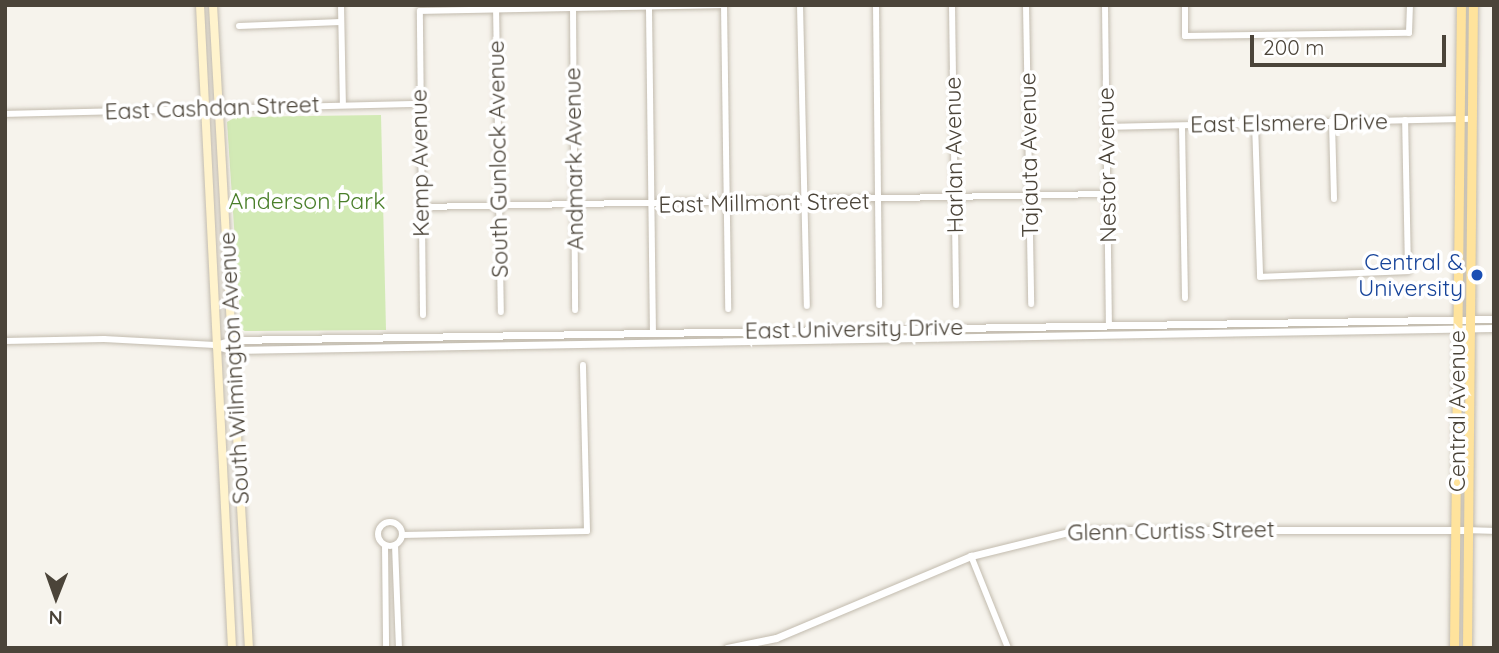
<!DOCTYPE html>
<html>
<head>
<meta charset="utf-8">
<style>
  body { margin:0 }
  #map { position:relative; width:1499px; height:653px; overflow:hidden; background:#f6f3ec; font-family:Quicksand,sans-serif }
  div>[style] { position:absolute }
  .green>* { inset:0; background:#d2eab5 }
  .roads { filter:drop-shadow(0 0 2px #c2bbae) drop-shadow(0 0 2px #c2bbae) }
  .minor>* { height:6px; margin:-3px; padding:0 3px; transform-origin:3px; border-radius:3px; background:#fff }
  .minor>.ring { margin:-3px; padding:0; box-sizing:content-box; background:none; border:6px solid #fff; border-radius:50% }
  .tertiary>* { height:7px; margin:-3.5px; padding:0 3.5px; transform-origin:3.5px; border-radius:3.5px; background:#fff }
  .secondary>* { height:8px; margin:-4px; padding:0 4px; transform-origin:4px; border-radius:4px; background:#fff3cd }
  .primary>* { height:9px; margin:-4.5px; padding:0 4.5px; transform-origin:4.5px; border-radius:4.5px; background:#ffe39c }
  .dots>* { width:19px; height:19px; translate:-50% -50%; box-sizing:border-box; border:4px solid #fff; border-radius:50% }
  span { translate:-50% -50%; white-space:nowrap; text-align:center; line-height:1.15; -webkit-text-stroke:7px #fff; paint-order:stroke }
  .street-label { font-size:23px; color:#4b4439 }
  .park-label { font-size:23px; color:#4a7f2a }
  .transit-label { font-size:23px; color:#164399 }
  .right { translate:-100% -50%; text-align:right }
  .frame { position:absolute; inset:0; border:7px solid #4b4439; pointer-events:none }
  .north { position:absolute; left:21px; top:562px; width:70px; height:70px; -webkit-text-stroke:5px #fff; paint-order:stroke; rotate:181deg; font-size:19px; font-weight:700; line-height:28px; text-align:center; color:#4b4439 }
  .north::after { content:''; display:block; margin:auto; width:24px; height:32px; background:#4b4439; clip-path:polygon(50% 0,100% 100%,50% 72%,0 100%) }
  .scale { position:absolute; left:1250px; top:35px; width:196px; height:32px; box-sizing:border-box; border:4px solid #4b4439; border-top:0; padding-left:9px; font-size:21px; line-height:24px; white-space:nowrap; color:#4b4439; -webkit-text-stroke:5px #fff; paint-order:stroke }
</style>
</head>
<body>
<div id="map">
  <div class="green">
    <div style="clip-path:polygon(381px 115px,386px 330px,241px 331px,227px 122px,236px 117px)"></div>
  </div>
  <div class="roads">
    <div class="minor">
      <div style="left:341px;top:5px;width:100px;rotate:88.9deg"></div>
      <div style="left:496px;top:5px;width:307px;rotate:89.1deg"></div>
      <div style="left:724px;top:5px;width:304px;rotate:89.2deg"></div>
      <div style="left:800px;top:5px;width:301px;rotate:88.7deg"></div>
      <div style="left:876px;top:5px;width:300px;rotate:89.4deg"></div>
      <div style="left:952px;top:5px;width:300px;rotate:89.2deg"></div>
      <div style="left:1026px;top:5px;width:299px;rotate:89deg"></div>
      <div style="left:1105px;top:5px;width:319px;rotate:89.3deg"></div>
      <div style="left:1185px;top:5px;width:31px;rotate:90deg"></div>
      <div style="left:1185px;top:36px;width:224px;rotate:-0.8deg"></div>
      <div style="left:1409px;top:33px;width:28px;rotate:-88deg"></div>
      <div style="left:573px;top:7px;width:303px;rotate:89.6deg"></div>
      <div style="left:649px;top:9px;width:324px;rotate:89.3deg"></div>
      <div style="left:239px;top:26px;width:102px;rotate:-2.2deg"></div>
      <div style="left:5px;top:114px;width:414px;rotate:-1.4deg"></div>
      <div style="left:1332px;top:122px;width:77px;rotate:88.5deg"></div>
      <div style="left:1255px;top:123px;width:154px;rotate:88.1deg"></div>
      <div style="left:1260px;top:277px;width:148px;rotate:-2.3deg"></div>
      <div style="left:1408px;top:271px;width:151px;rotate:-91.1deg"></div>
      <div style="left:1182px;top:126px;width:172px;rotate:89deg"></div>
      <div style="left:1107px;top:127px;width:364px;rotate:-1.3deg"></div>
      <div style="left:421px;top:207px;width:686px;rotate:-1.09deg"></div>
      <div style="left:423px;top:315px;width:304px;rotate:-90.6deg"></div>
      <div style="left:420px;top:11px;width:304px;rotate:-1.1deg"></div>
      <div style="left:5px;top:341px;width:99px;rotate:-1.2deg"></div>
      <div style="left:104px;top:339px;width:111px;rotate:3.1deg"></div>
      <div class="ring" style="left:378px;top:522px;width:18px;height:18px"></div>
      <div style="left:1468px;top:530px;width:26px;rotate:2deg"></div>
      <div style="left:402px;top:535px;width:185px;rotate:-1.2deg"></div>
      <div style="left:587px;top:531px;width:166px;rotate:-91.4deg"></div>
      <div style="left:385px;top:545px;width:103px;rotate:89.4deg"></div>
      <div style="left:395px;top:545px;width:103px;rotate:87.8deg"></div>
      <div style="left:971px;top:556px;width:99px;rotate:68.1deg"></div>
    </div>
    <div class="tertiary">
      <div style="left:215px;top:345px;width:18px;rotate:-16deg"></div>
      <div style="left:232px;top:340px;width:1262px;rotate:-0.95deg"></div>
      <div style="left:216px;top:346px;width:17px;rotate:13deg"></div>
      <div style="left:233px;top:350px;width:1261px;rotate:-1deg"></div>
      <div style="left:727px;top:648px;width:50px;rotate:-11.5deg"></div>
      <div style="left:776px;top:638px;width:212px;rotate:-22.8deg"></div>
      <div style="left:971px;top:556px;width:109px;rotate:-13.8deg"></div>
      <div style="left:1077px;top:530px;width:391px"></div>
    </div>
    <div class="secondary">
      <div style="left:200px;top:5px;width:644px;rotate:87.15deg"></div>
      <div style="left:213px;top:5px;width:644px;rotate:86.8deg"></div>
    </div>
    <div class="primary">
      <div style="left:1454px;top:648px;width:643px;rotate:-89.38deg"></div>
      <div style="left:1467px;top:648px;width:643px;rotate:-89.47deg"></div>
    </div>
  </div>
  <div class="dots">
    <div style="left:1477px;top:275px;background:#1a4fb4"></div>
  </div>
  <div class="street-label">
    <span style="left:212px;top:108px;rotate:-2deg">East Cashdan Street</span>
    <span style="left:1289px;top:123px;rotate:-1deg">East Elsmere Drive</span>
    <span style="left:954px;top:155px;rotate:-91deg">Harlan Avenue</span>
    <span style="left:1029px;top:155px;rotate:-91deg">Tajauta Avenue</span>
    <span style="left:498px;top:159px;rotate:-91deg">South Gunlock Avenue</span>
    <span style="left:574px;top:159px;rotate:-91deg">Andmark Avenue</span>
    <span style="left:420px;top:163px;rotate:-91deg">Kemp Avenue</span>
    <span style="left:1107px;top:165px;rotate:-91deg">Nestor Avenue</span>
    <span style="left:764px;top:203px;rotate:-1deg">East Millmont Street</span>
    <span style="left:854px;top:329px;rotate:-1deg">East University Drive</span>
    <span style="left:234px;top:368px;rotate:-93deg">South Wilmington Avenue</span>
    <span style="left:1457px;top:411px;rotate:-90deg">Central Avenue</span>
    <span style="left:1171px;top:531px;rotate:-1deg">Glenn Curtiss Street</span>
  </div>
  <div class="park-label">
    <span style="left:307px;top:201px">Anderson Park</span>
  </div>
  <div class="transit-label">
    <span class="right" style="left:1463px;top:275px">Central &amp;<br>University</span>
  </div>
  <div class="frame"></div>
  <div class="north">N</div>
  <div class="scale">200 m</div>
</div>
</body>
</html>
